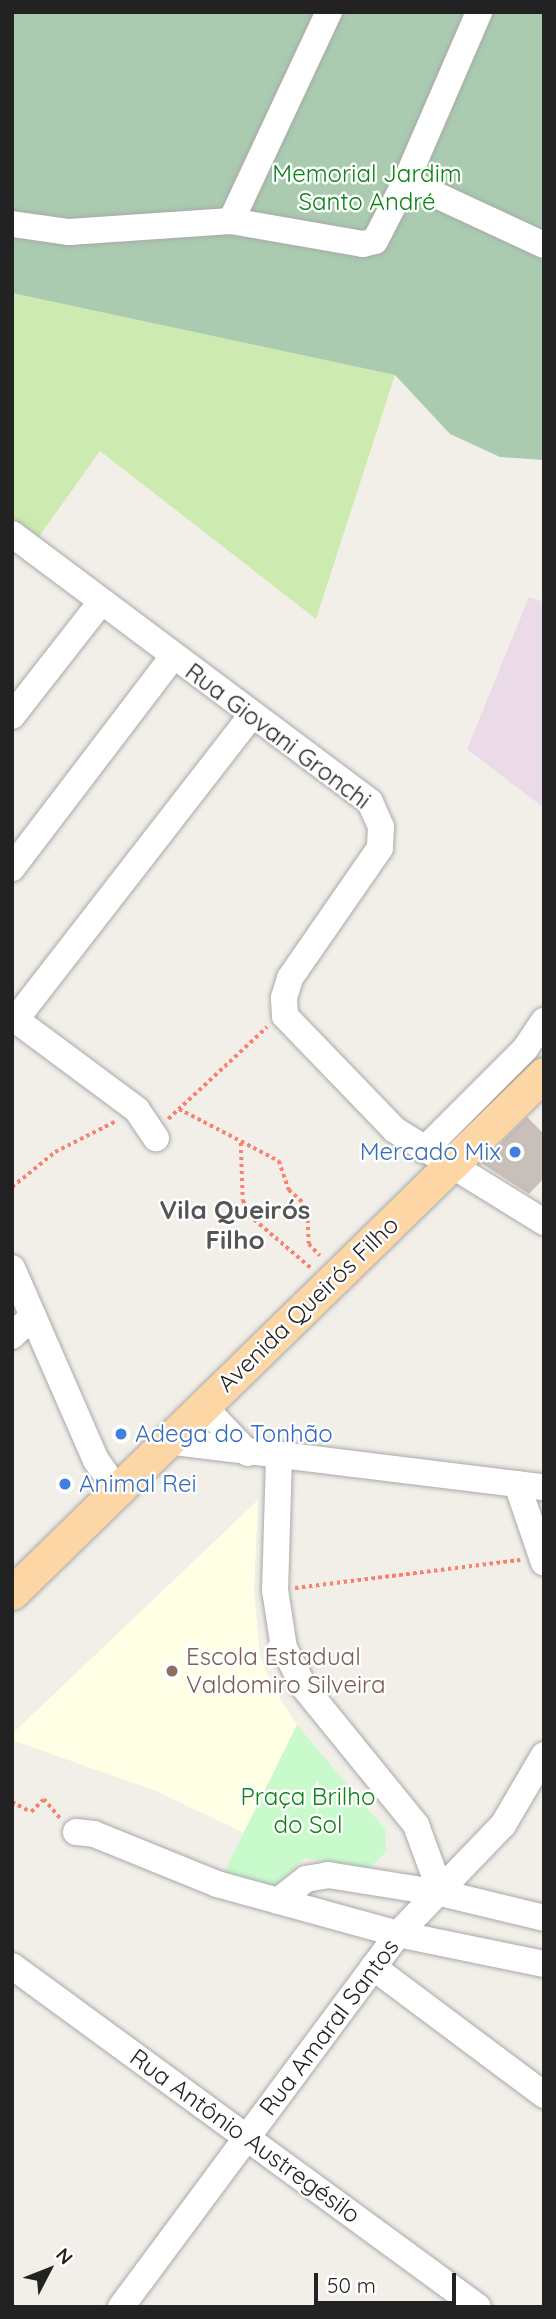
<!DOCTYPE html>
<html>
<head>
<meta charset="utf-8">
<style>
  body { margin:0 }
  #map { position:relative; width:556px; height:2319px; overflow:hidden; background:#f2efe9; font-family:Quicksand,sans-serif }
  div>[style] { position:absolute }
  .industrial>* { inset:0; background:#ebdbe8 }
  .education>* { inset:0; background:#ffffe5 }
  .grass>* { inset:0; background:#cdebb0 }
  .cemetery>* { inset:0; background:#aacbaf }
  .park>* { inset:0; background:#c8facc }
  .building>* { inset:0; background:#c7bfb8 }
  .path>* { height:3.5px; margin-top:-1.75px; transform-origin:0; background:repeating-linear-gradient(90deg,#fa8072 0 3.5px,transparent 0 7px) }
  .roads { filter:drop-shadow(0 0 2px #a9a9a9) drop-shadow(0 0 2px #a9a9a9) }
  .minor>* { height:26px; margin:-13px; padding:0 13px; transform-origin:13px; border-radius:13px; background:#fff }
  .major>* { height:33px; margin:-16.5px; padding:0 16.5px; transform-origin:16.5px; border-radius:16.5px; background:#fcd6a4 }
  .dots>* { width:19px; height:19px; translate:-50% -50%; box-sizing:border-box; border:4px solid #fff; border-radius:50% }
  span { translate:-50% -50%; white-space:nowrap; text-align:center; line-height:1.15; -webkit-text-stroke:5px #fff; paint-order:stroke }
  .park-label { font-size:24px; color:#0c8416 }
  .street-label { font-size:24px; color:#222 }
  .shop-label { font-size:24px; color:#366cbe }
  .right { translate:-100% -50%; text-align:right }
  .left { translate:0 -50%; text-align:left }
  .education-label { font-size:24px; color:#785e54 }
  .neighbourhood-label { font-size:26px; color:#555; font-weight:700 }
  .frame { position:absolute; inset:0; border:14px solid #222; pointer-events:none }
  .north { position:absolute; left:14px; top:2235px; width:70px; height:70px; -webkit-text-stroke:5px #fff; paint-order:stroke; rotate:48deg; font-size:19px; font-weight:700; line-height:28px; text-align:center; color:#222 }
  .north::after { content:''; display:block; margin:auto; width:24px; height:32px; background:#222; clip-path:polygon(50% 0,100% 100%,50% 72%,0 100%) }
  .scale { position:absolute; left:314px; top:2273px; width:142px; height:32px; box-sizing:border-box; border:4px solid #222; border-top:0; padding-left:9px; font-size:21px; line-height:24px; white-space:nowrap; color:#222; -webkit-text-stroke:5px #fff; paint-order:stroke }
</style>
</head>
<body>
<div id="map">
  <div class="industrial">
    <div style="clip-path:polygon(529px 597px,544px 602px,544px 808px,467px 749px)"></div>
  </div>
  <div class="education">
    <div style="clip-path:polygon(258px 1500px,254px 1591px,260px 1656px,273px 1687px,297px 1725px,244px 1833px,156px 1791px,12px 1740px,12px 1734px)"></div>
  </div>
  <div class="grass">
    <div style="clip-path:polygon(12px 293px,395px 375px,316px 619px,100px 451px,38px 538px,12px 517px)"></div>
  </div>
  <div class="cemetery">
    <div style="clip-path:polygon(12px 12px,544px 12px,544px 460px,500px 457px,450px 434px,395px 375px,12px 293px)"></div>
  </div>
  <div class="park">
    <div style="clip-path:polygon(297px 1725px,385px 1829px,386px 1852px,372px 1866px,360px 1868px,305px 1858px,273px 1887px,224px 1873px)"></div>
  </div>
  <div class="building">
    <div style="clip-path:polygon(527px 1117px,544px 1134px,544px 1178px,529px 1194px,481px 1163px)"></div>
  </div>
  <div class="path">
    <div style="left:179px;top:1109px;width:113px;rotate:27.5deg"></div>
    <div style="left:279px;top:1161px;width:31px;rotate:71deg"></div>
    <div style="left:289px;top:1190px;width:24px;rotate:42deg"></div>
    <div style="left:307px;top:1206px;width:38px;rotate:87deg"></div>
    <div style="left:309px;top:1244px;width:16px;rotate:47deg"></div>
    <div style="left:168px;top:1119px;width:135px;rotate:-42.9deg"></div>
    <div style="left:241px;top:1143px;width:57px;rotate:88deg"></div>
    <div style="left:243px;top:1200px;width:16px;rotate:68deg"></div>
    <div style="left:249px;top:1215px;width:82px;rotate:40.5deg"></div>
    <div style="left:12px;top:1187px;width:55px;rotate:-39.1deg"></div>
    <div style="left:55px;top:1152px;width:68px;rotate:-26.9deg"></div>
    <div style="left:295px;top:1588px;width:227px;rotate:-7.1deg"></div>
    <div style="left:12px;top:1802px;width:21px;rotate:28deg"></div>
    <div style="left:31px;top:1812px;width:18px;rotate:-45deg"></div>
    <div style="left:44px;top:1799px;width:25px;rotate:50deg"></div>
  </div>
  <div class="roads">
    <div class="minor">
      <div style="left:406px;top:181px;width:152px;rotate:24.9deg"></div>
      <div style="left:231px;top:221px;width:231px;rotate:-64.9deg"></div>
      <div style="left:12px;top:224px;width:58px;rotate:8deg"></div>
      <div style="left:69px;top:232px;width:162px;rotate:-3.9deg"></div>
      <div style="left:231px;top:221px;width:134px;rotate:9.9deg"></div>
      <div style="left:363px;top:244px;width:12px;rotate:-14deg"></div>
      <div style="left:375px;top:241px;width:68px;rotate:-62.7deg"></div>
      <div style="left:406px;top:181px;width:184px;rotate:-66.6deg"></div>
      <div style="left:12px;top:534px;width:447px;rotate:36.8deg"></div>
      <div style="left:370px;top:802px;width:27px;rotate:66deg"></div>
      <div style="left:381px;top:827px;width:21px;rotate:93deg"></div>
      <div style="left:380px;top:848px;width:158px;rotate:124.7deg"></div>
      <div style="left:290px;top:978px;width:21px;rotate:107deg"></div>
      <div style="left:284px;top:998px;width:18px;rotate:87deg"></div>
      <div style="left:285px;top:1016px;width:158px;rotate:46deg"></div>
      <div style="left:395px;top:1130px;width:175px;rotate:31.7deg"></div>
      <div style="left:12px;top:716px;width:145px;rotate:-52deg"></div>
      <div style="left:12px;top:868px;width:265px;rotate:-52.7deg"></div>
      <div style="left:12px;top:1017px;width:156px;rotate:36.6deg"></div>
      <div style="left:137px;top:1110px;width:34px;rotate:56deg"></div>
      <div style="left:16px;top:1019px;width:383px;rotate:-52.2deg"></div>
      <div style="left:424px;top:1150px;width:143px;rotate:-45deg"></div>
      <div style="left:525px;top:1049px;width:34px;rotate:-56deg"></div>
      <div style="left:12px;top:1268px;width:210px;rotate:66.4deg"></div>
      <div style="left:96px;top:1460px;width:37px;rotate:55deg"></div>
      <div style="left:12px;top:1336px;width:29px;rotate:-44deg"></div>
      <div style="left:203px;top:1406px;width:65px;rotate:46.2deg"></div>
      <div style="left:167px;top:1441px;width:380px;rotate:7deg"></div>
      <div style="left:279px;top:1457px;width:133px;rotate:91.7deg"></div>
      <div style="left:275px;top:1590px;width:59px;rotate:81.2deg"></div>
      <div style="left:284px;top:1648px;width:44px;rotate:62.9deg"></div>
      <div style="left:304px;top:1687px;width:178px;rotate:50.9deg"></div>
      <div style="left:416px;top:1825px;width:72px;rotate:69.8deg"></div>
      <div style="left:517px;top:1484px;width:83px;rotate:71.1deg"></div>
      <div style="left:76px;top:1832px;width:18px;rotate:6deg"></div>
      <div style="left:94px;top:1834px;width:133px;rotate:22.1deg"></div>
      <div style="left:217px;top:1884px;width:188px;rotate:15.4deg"></div>
      <div style="left:398px;top:1934px;width:149px;rotate:11.6deg"></div>
      <div style="left:278px;top:1901px;width:36px;rotate:-38deg"></div>
      <div style="left:306px;top:1879px;width:22px;rotate:-10deg"></div>
      <div style="left:328px;top:1875px;width:114px;rotate:9.1deg"></div>
      <div style="left:441px;top:1893px;width:106px;rotate:13.6deg"></div>
      <div style="left:12px;top:1966px;width:577px;rotate:36.2deg"></div>
      <div style="left:373px;top:1967px;width:214px;rotate:36.8deg"></div>
      <div style="left:121px;top:2307px;width:465px;rotate:-53.4deg"></div>
      <div style="left:398px;top:1934px;width:151px;rotate:-46.1deg"></div>
      <div style="left:503px;top:1825px;width:81px;rotate:-59.6deg"></div>
    </div>
    <div class="major">
      <div style="left:12px;top:1593px;width:743px;rotate:-44.29deg"></div>
    </div>
  </div>
  <div class="dots">
    <div style="left:515px;top:1152px;background:#3f7fe0"></div>
    <div style="left:121px;top:1434px;background:#3f7fe0"></div>
    <div style="left:65px;top:1484px;background:#3f7fe0"></div>
    <div style="left:172px;top:1671px;background:#8d6e63"></div>
  </div>
  <div class="park-label">
    <span style="left:367px;top:188px">Memorial Jardim<br>Santo André</span>
    <span style="left:308px;top:1811px">Praça Brilho<br>do Sol</span>
  </div>
  <div class="street-label">
    <span style="left:278px;top:736px;rotate:37deg">Rua Giovani Gronchi</span>
    <span style="left:308px;top:1304px;rotate:-44deg">Avenida Queirós Filho</span>
    <span style="left:329px;top:2027px;rotate:-53deg">Rua Amaral Santos</span>
    <span style="left:245px;top:2136px;rotate:36deg">Rua Antônio Austregésilo</span>
  </div>
  <div class="shop-label">
    <span class="right" style="left:501px;top:1152px">Mercado Mix</span>
    <span class="left" style="left:135px;top:1434px">Adega do Tonhão</span>
    <span class="left" style="left:79px;top:1484px">Animal Rei</span>
  </div>
  <div class="education-label">
    <span class="left" style="left:186px;top:1671px">Escola Estadual<br>Valdomiro Silveira</span>
  </div>
  <div class="neighbourhood-label">
    <span style="left:235px;top:1225px">Vila Queirós<br>Filho</span>
  </div>
  <div class="frame"></div>
  <div class="north">N</div>
  <div class="scale">50 m</div>
</div>
</body>
</html>
